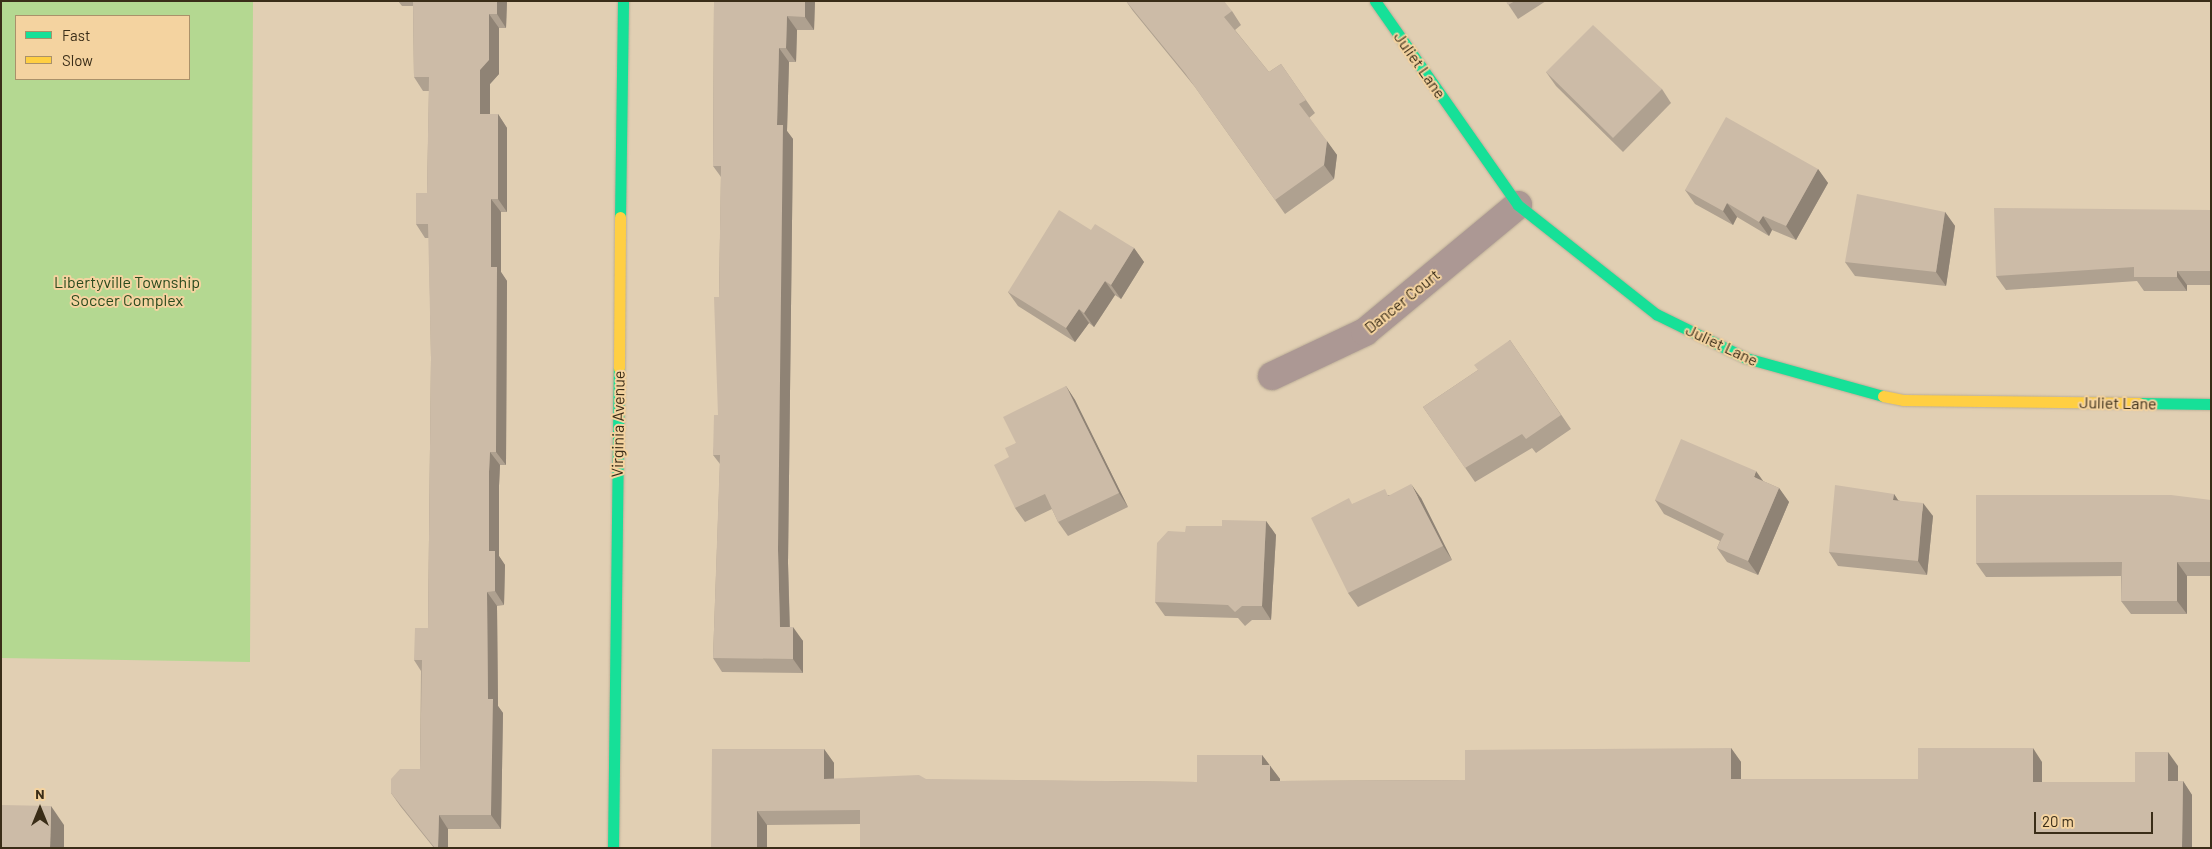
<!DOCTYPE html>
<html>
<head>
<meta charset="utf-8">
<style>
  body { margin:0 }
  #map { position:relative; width:2212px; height:849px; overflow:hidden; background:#e1cfb3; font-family:Barlow,sans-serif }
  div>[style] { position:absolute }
  .green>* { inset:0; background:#b4d891 }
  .roads { filter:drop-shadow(0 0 1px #bcae97) drop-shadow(0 0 1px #bcae97) }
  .street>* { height:28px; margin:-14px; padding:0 14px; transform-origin:14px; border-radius:14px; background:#ac9894 }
  .fast>* { height:11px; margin:-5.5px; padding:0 5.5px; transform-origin:5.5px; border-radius:5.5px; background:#16e098 }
  .slow>* { height:11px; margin:-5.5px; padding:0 5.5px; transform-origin:5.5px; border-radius:5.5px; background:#ffcf43 }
  .wall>* { inset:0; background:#afa190 }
  .shaded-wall>* { inset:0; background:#8f8375 }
  .building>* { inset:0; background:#ccbba7 }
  span { translate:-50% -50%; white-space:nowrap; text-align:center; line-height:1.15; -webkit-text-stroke:4px #f4d3a0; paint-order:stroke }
  .street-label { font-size:16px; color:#3a2d18 }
  .park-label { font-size:16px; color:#2a4a1e }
  .frame { position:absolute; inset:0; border:2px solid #3a2d18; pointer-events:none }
  .legend { position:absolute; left:15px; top:15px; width:175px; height:65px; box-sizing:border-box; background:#f4d3a0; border:1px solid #aa916a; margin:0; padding:6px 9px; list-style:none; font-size:15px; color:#3a2d18 }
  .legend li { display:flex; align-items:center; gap:10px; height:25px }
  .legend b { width:25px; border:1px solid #aa916a }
  .north { position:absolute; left:15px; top:784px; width:50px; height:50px; -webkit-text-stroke:4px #f4d3a0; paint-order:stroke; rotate:0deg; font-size:14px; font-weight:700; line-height:20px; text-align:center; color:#3a2d18 }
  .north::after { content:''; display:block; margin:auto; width:18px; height:22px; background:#3a2d18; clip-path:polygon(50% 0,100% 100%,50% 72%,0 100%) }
  .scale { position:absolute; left:2034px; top:812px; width:119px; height:22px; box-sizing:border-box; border:2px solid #3a2d18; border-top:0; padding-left:6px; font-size:15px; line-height:18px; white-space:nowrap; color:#3a2d18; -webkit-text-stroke:4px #f4d3a0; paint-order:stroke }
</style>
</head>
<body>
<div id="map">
  <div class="green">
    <div style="clip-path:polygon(evenodd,1px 1px,253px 1px,250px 662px,1px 658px,1px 1px,189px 16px,189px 79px,16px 79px,16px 16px,189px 16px)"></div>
  </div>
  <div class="roads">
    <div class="street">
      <div style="left:1272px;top:376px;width:103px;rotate:-25.3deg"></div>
      <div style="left:1365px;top:332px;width:199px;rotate:-39.7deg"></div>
    </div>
    <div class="fast">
      <div style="left:1375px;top:1px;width:249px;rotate:55deg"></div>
      <div style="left:1518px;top:205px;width:176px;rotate:38.3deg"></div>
      <div style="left:1656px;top:314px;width:100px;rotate:26.1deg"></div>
      <div style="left:1746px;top:358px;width:142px;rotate:15.5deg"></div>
      <div style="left:620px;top:217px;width:216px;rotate:-89.2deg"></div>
      <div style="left:2139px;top:403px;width:72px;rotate:0.8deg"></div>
      <div style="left:613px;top:848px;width:480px;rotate:-89.3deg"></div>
    </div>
    <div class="slow">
      <div style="left:619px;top:368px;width:151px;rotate:-89.6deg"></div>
      <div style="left:1883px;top:396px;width:20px;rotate:11deg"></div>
      <div style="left:1903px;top:400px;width:236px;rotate:0.7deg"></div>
    </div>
  </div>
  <div class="wall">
    <div style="clip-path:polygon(398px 1px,507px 1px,506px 28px,499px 28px,499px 74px,490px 84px,490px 114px,498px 114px,507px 128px,507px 212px,501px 212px,501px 272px,507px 281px,506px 465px,500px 465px,499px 486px,499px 556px,505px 565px,504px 605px,497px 606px,498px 706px,503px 713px,501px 829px,448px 829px,448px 848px,434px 848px,401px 807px,391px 793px,420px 769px,421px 671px,414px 660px,428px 628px,431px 358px,429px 238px,425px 238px,416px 224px,427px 193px,429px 91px,423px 91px,414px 77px,413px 6px,402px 6px)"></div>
    <div style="clip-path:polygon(714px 1px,815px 1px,814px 30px,797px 30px,796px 62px,789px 62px,787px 131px,793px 139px,788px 563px,790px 627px,803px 641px,803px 673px,722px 672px,713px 658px,720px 464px,713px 455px,718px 415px,719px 297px,721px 177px,713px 166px)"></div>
    <div style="clip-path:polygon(1126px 1px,1232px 11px,1241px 25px,1235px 30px,1269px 72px,1281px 64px,1315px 113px,1309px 118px,1337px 155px,1334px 179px,1285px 214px,1195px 87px,1133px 11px)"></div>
    <div style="clip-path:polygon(1506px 1px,1546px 1px,1518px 19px)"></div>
    <div style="clip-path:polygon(1546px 72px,1662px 89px,1671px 103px,1623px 152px,1556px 86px)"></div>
    <div style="clip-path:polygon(1818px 169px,1828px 183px,1796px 240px,1772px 230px,1769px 236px,1737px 217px,1733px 225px,1695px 204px,1685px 190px)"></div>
    <div style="clip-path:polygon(2211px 210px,2211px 285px,2187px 285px,2187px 291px,2144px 291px,2137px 281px,2006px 290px,1996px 276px)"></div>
    <div style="clip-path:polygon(1945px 212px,1955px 226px,1946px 286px,1855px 276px,1845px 262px)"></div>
    <div style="clip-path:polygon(1091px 230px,1134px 248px,1144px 262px,1121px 299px,1115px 295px,1094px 327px,1089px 323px,1075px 342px,1018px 306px,1008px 292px)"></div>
    <div style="clip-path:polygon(1510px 340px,1571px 429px,1536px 453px,1532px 448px,1475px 482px,1423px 407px,1478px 370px)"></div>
    <div style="clip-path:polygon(1066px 386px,1075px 400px,1128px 507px,1068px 536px,1058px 522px,1052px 509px,1025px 522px,1015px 508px,1009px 457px,1016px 443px)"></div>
    <div style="clip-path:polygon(1763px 481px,1779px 488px,1789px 502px,1758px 575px,1727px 562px,1717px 548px,1720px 541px,1664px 514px,1655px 500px)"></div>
    <div style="clip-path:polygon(1894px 494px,1898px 500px,1933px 516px,1927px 575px,1838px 566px,1829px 552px)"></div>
    <div style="clip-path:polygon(1389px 495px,1421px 498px,1452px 560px,1358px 607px,1348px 593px,1353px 504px)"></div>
    <div style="clip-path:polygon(2211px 500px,2211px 576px,2187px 576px,2187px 614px,2131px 614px,2121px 601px,2121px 576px,1986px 577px,1976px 563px)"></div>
    <div style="clip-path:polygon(1266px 521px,1276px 535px,1271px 620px,1252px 620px,1245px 626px,1238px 618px,1165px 616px,1155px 602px,1222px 526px)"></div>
    <div style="clip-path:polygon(1731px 748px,1741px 762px,1741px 779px,1918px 779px,2042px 762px,2042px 782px,2135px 782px,2178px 766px,2178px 781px,2183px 781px,2192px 795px,2192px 848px,860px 848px,860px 824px,767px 825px,767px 848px,711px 848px,824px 749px,834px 763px,834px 779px,1197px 782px,1262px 755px,1280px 779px,1280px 781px,1465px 780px)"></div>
  </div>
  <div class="shaded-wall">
    <div style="clip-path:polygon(497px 1px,507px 1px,506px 28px,497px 14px)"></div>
    <div style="clip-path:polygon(805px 1px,815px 1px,814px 30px,805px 17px)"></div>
    <div style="clip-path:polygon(489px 14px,499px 28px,499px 74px,490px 84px,490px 128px,480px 114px,480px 70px)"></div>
    <div style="clip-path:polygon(787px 16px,797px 30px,796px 62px,786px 48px)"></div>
    <div style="clip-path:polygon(779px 48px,789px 62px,787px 131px,793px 139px,788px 563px,790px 641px,780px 627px,778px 550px,777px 125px)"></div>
    <div style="clip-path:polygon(498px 114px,507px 128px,507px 212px,498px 199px)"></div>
    <div style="clip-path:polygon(1327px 141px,1337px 155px,1334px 179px,1324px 165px)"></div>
    <div style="clip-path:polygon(1818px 169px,1828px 183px,1796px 240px,1786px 226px)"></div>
    <div style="clip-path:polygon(491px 199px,501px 212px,501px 272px,507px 281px,506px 465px,496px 452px,491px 267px)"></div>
    <div style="clip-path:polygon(1727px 203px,1737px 217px,1733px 225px,1723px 211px)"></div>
    <div style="clip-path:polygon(1945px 212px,1955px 226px,1946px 286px,1936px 272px)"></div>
    <div style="clip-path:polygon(1763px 216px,1772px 230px,1769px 236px,1759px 222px)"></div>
    <div style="clip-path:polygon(1134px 248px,1144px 262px,1121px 299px,1111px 285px)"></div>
    <div style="clip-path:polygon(2177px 271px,2187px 285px,2187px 291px,2177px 277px)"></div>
    <div style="clip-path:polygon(1105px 281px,1115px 295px,1094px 327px,1084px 313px)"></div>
    <div style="clip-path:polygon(1079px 309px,1089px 323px,1075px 342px,1066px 328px)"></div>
    <div style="clip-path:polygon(1066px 386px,1075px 400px,1128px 507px,1119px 493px)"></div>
    <div style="clip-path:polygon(490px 452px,500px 465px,499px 486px,499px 556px,505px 565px,504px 605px,495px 591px,489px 551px,489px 472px)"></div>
    <div style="clip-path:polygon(1756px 471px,1766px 485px,1754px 477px)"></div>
    <div style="clip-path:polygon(1411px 484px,1421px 498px,1452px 560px,1443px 546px)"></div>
    <div style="clip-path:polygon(1779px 488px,1789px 502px,1758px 575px,1748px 561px)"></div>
    <div style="clip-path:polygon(1894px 494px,1903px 508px,1893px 500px)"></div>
    <div style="clip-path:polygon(1923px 503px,1933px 516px,1927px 575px,1918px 561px)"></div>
    <div style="clip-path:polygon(1266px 521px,1276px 535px,1271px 620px,1262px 606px)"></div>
    <div style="clip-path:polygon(2177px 562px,2187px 576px,2187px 614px,2177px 601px)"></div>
    <div style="clip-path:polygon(487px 592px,497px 606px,498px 706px,503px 713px,501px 829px,491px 815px,488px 699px)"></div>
    <div style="clip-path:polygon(793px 627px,803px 641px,803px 673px,793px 659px)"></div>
    <div style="clip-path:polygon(1731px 748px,1741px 762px,1741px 793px,1731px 779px)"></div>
    <div style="clip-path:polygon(2033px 748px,2042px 762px,2042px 796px,2033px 782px)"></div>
    <div style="clip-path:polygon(824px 749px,834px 763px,834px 793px,824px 779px)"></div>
    <div style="clip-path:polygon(2168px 752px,2178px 766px,2178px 795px,2168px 781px)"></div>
    <div style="clip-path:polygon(1262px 755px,1280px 779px,1280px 795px,1270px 781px,1262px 765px)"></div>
    <div style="clip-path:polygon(2183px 781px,2192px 795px,2192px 848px,2182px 848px)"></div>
    <div style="clip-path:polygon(51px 806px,64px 825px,64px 848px,50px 848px)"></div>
    <div style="clip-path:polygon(757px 811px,767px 825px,767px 848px,757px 848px)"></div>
    <div style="clip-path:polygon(439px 815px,448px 829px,448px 848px,438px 848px)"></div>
  </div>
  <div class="building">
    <div style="clip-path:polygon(413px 1px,497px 1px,497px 14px,489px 14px,489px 60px,480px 70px,480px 114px,498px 114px,498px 199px,491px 199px,491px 267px,497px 267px,496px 452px,490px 452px,489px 472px,489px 551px,495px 551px,495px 591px,487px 592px,488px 699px,493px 699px,491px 815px,439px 815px,438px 848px,435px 848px,391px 793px,391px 779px,400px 769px,420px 769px,422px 660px,414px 660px,415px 628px,428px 628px,431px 358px,428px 224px,416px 224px,416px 193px,427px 193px,429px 77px,414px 77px)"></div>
    <div style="clip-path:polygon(714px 1px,805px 1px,805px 17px,787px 16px,786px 48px,779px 48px,777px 125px,783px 125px,778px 550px,780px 627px,793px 627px,793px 659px,713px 658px,720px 455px,713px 455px,714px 415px,718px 415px,714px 297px,719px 297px,721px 166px,713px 166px)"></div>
    <div style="clip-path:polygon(1126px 1px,1224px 1px,1232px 11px,1224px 17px,1269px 72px,1281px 64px,1306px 100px,1299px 104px,1327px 141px,1324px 165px,1275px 200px,1185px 73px)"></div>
    <div style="clip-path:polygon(1506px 1px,1515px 1px,1508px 5px)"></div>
    <div style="clip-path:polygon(1593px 25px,1662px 89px,1613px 138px,1546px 72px)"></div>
    <div style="clip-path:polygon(1726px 117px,1818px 169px,1786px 226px,1763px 216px,1759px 222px,1727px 203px,1723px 211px,1685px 190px)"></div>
    <div style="clip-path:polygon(1857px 194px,1945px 212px,1936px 272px,1845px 262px)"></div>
    <div style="clip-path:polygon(1994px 208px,2211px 210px,2211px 271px,2177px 271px,2177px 277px,2134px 277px,2134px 267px,1996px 276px)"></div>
    <div style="clip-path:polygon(1059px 210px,1091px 230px,1095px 224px,1134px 248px,1111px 285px,1105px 281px,1084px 313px,1079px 309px,1066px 328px,1008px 292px)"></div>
    <div style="clip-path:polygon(1510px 340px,1561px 415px,1526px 439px,1522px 434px,1465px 468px,1423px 407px,1478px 370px,1474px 365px)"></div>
    <div style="clip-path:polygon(1066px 386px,1119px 493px,1058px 522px,1045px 494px,1015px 508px,994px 465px,1009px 457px,1005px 448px,1016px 443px,1003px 417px)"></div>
    <div style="clip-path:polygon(1681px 439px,1756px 471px,1754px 477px,1779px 488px,1748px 561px,1717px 548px,1724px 534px,1655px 500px)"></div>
    <div style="clip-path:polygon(1411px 484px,1443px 546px,1348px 593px,1311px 518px,1349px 498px,1352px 504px,1385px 489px,1388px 496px)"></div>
    <div style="clip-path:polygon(1835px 485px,1894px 494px,1893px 500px,1923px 503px,1918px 561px,1829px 552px)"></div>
    <div style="clip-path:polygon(1976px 495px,2171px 495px,2211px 500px,2211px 562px,2177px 562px,2177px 601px,2121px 601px,2122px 562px,1976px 563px)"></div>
    <div style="clip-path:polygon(1222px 520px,1266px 521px,1262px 606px,1242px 606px,1235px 612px,1228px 605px,1155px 602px,1157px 543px,1168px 531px,1185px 532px,1186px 526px,1222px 526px)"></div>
    <div style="clip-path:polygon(1731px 748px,1731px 779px,1918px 779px,1918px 748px,2033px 748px,2033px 782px,2135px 782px,2135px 752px,2168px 752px,2168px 781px,2183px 781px,2182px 848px,860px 848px,860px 810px,757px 811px,757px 848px,711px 848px,712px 749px,824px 749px,824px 779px,919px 775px,926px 779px,1197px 782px,1197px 755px,1262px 755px,1262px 765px,1270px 765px,1270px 781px,1465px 780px,1465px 750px)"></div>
    <div style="clip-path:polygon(1px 805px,51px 806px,50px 848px,1px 848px)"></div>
  </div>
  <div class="street-label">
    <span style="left:1420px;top:65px;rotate:55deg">Juliet Lane</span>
    <span style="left:1402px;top:301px;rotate:-39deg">Dancer Court</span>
    <span style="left:1722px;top:345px;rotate:25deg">Juliet Lane</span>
    <span style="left:2118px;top:403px;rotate:1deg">Juliet Lane</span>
    <span style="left:618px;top:424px;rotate:-89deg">Virginia Avenue</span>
  </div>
  <div class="park-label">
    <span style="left:127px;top:291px">Libertyville Township<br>Soccer Complex</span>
  </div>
  <div class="frame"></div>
  <ul class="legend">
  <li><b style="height:6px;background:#16e098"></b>Fast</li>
  <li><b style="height:6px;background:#ffcf43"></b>Slow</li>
  </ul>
  <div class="north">N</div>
  <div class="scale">20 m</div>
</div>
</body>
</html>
